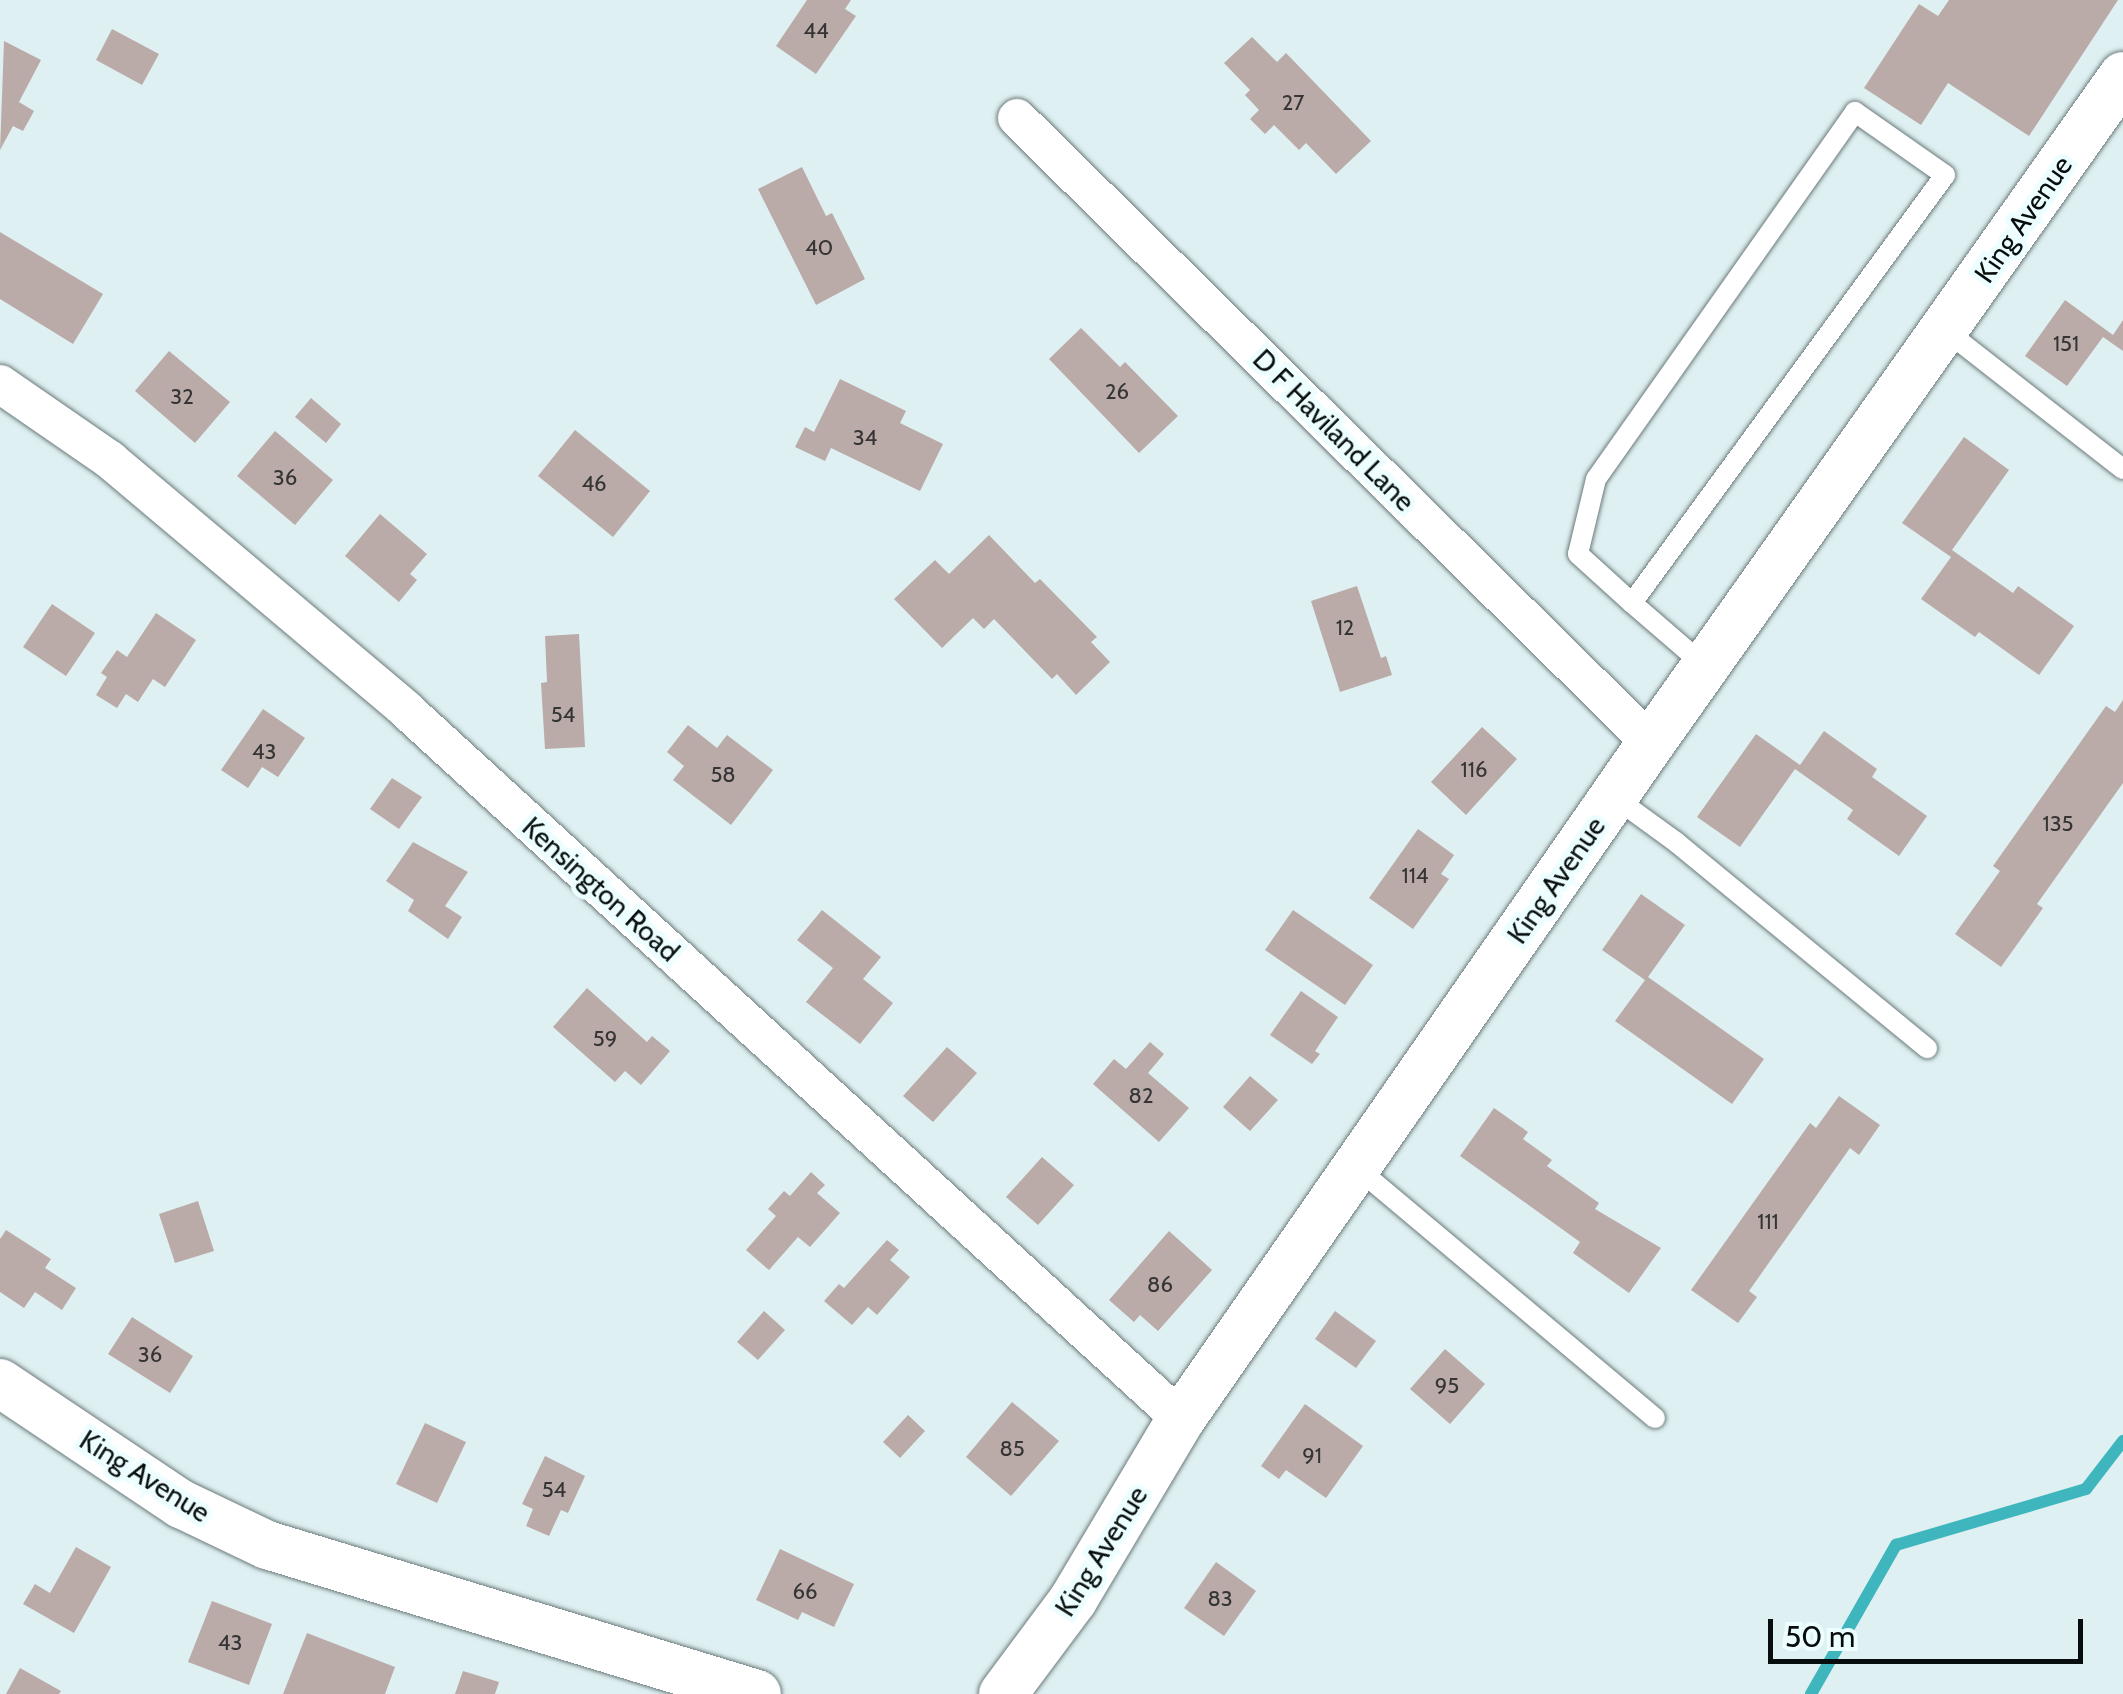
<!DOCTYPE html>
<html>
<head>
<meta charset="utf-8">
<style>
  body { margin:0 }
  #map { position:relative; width:2123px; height:1694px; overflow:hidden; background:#dff0f2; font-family:Cabin,sans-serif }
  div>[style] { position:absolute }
  .stream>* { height:12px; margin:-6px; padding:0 6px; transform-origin:6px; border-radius:6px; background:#3fb6bd }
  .building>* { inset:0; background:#baaba8 }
  .roads { filter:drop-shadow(0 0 2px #6b7a7b) drop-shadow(0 0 2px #6b7a7b) }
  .service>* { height:20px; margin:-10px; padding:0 10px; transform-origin:10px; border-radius:10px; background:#fff }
  .minor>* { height:38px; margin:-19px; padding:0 19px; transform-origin:19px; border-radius:19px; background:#fff }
  .tertiary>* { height:48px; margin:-24px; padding:0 24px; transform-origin:24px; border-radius:24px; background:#fff }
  span { translate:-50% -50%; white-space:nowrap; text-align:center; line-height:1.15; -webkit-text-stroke:10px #ecfeff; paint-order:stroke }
  .number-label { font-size:22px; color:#343534 }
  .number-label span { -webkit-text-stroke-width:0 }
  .street-label { font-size:28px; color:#080e0e }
  .scale { position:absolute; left:1768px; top:1619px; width:315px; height:45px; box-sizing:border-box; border:5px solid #080e0e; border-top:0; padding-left:12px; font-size:30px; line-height:35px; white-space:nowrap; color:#080e0e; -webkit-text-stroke:8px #ecfeff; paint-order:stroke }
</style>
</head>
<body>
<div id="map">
  <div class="stream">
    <div style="left:1811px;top:1694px;width:172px;rotate:-60.3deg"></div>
    <div style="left:1896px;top:1545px;width:198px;rotate:-16.4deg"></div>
    <div style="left:2086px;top:1489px;width:61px;rotate:-52.4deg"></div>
  </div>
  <div class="building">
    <div style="clip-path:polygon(807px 0,851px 0,845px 9px,856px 16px,816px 74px,776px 46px)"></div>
    <div style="clip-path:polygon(1949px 0,2118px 0,2029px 136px,1948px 83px,1921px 125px,1864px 88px,1919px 4px,1938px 16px)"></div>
    <div style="clip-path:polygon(112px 29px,159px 54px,142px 85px,96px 60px)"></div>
    <div style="clip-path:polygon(1252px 37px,1277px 62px,1286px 53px,1371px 141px,1336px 174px,1306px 143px,1299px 150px,1274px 125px,1265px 134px,1250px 119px,1259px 110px,1245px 95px,1250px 90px,1224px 63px)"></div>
    <div style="clip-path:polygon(4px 41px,41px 60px,19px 102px,34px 111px,23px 131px,13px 126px,0 150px)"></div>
    <div style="clip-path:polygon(802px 167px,826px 216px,832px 213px,865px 279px,816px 305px,758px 189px)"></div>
    <div style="clip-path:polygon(0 232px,103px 294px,73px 344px,0 299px)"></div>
    <div style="clip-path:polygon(2065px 300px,2113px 335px,2123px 320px,2123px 351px,2103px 337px,2067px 386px,2025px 356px)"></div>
    <div style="clip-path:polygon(1081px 328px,1120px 367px,1125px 362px,1178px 416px,1139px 453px,1049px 359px)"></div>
    <div style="clip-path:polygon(169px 351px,230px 402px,195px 443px,135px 391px)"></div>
    <div style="clip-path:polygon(840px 379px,906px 411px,900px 423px,943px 444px,920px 491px,831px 448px,825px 461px,795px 447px,805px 427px,814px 432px)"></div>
    <div style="clip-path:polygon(311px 398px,341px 424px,326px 443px,295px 417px)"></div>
    <div style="clip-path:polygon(575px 430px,650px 491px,613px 537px,538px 476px)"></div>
    <div style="clip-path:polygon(275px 431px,333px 480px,295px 525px,237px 476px)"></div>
    <div style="clip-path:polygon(1964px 437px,2009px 470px,1952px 550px,2013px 593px,2018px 586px,2074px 626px,2039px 675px,1979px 632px,1975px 637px,1921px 599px,1951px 557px,1902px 523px)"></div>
    <div style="clip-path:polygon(380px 514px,427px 554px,410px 574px,417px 580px,399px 602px,345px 556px)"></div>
    <div style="clip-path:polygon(989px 535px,1035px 583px,1040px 579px,1097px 637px,1091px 642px,1110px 662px,1076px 695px,1057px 674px,1052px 679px,994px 619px,984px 629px,973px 618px,942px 648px,894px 599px,935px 560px,949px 574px)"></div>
    <div style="clip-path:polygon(1357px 586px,1381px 658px,1386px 656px,1392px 675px,1340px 692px,1311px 601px)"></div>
    <div style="clip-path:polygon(52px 604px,95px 633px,66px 676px,23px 647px)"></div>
    <div style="clip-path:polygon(156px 613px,196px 640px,165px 687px,153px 679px,138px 702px,126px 694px,117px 708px,96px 695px,107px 677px,101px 673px,117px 650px,127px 657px)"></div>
    <div style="clip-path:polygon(579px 634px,585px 747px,545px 749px,541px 683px,547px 682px,545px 636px)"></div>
    <div style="clip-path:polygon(2123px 700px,2123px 783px,2037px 904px,2043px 908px,2001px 967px,1955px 934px,2000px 871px,1993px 866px,2106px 706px,2115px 712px)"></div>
    <div style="clip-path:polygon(263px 709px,305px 738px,278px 777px,262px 767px,248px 788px,221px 770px)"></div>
    <div style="clip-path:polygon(688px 725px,717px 748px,727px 735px,773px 770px,731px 825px,673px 780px,684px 766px,667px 752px)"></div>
    <div style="clip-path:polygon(1482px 727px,1517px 759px,1466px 815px,1431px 782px)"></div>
    <div style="clip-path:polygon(1824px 731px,1877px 769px,1872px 777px,1927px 816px,1899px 856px,1847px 819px,1853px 810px,1795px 769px,1740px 847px,1697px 817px,1756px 734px,1800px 765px)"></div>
    <div style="clip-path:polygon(392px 778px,422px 797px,399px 829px,370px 809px)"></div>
    <div style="clip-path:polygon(1418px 829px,1454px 855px,1441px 874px,1449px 879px,1413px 929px,1369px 898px)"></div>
    <div style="clip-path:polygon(413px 842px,468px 872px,445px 906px,462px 917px,448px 939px,408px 911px,414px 900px,386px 881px)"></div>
    <div style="clip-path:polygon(1641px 894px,1685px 925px,1648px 977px,1764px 1059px,1732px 1104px,1615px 1021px,1645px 980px,1602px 950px)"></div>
    <div style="clip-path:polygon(822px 910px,881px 957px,863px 979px,893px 1003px,860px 1044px,806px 1002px,833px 968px,797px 940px)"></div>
    <div style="clip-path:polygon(1293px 910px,1373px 965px,1345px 1005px,1265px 950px)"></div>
    <div style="clip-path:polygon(587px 988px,647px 1042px,652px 1036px,670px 1051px,641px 1085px,625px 1071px,615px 1082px,553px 1027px)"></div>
    <div style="clip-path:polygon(1301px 991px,1338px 1017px,1315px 1051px,1320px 1054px,1312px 1064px,1270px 1035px)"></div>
    <div style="clip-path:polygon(1150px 1042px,1164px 1054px,1148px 1073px,1189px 1108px,1159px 1142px,1093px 1084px,1114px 1059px,1126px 1069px)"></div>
    <div style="clip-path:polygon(947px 1047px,977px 1073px,933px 1122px,903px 1096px)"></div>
    <div style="clip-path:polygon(1250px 1076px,1278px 1100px,1250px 1131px,1223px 1107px)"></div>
    <div style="clip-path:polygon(1839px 1096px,1880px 1125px,1859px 1155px,1850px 1148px,1749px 1291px,1757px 1297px,1738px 1323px,1691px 1290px,1810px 1123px,1816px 1128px)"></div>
    <div style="clip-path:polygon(1494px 1108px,1528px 1132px,1523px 1139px,1552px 1160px,1547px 1166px,1599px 1203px,1595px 1209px,1661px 1248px,1629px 1293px,1573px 1253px,1580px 1242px,1460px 1156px)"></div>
    <div style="clip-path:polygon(1042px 1157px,1074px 1185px,1038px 1225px,1006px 1197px)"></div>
    <div style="clip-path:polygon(811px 1172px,825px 1185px,817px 1193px,840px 1213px,810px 1247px,798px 1237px,769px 1270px,746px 1250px,776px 1216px,768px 1209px,784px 1191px,790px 1196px)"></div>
    <div style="clip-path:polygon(198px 1201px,214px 1251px,175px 1263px,159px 1214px)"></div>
    <div style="clip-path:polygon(6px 1230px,51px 1259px,45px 1268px,76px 1288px,62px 1310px,35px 1292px,24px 1308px,0 1292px,0 1239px)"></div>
    <div style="clip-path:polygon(1169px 1231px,1212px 1270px,1158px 1331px,1140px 1315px,1134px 1322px,1109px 1300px)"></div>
    <div style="clip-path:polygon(887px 1240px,899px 1250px,890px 1260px,910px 1277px,877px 1315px,868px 1307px,852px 1325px,824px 1301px,839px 1284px,844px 1288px)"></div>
    <div style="clip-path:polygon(764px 1311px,785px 1330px,758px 1360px,737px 1342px)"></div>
    <div style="clip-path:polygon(1335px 1311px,1376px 1341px,1356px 1368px,1315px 1339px)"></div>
    <div style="clip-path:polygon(132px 1317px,193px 1356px,170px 1393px,108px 1354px)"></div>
    <div style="clip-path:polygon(1445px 1349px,1485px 1384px,1450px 1424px,1410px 1389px)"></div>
    <div style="clip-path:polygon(1012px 1402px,1059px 1441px,1011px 1496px,966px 1457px)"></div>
    <div style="clip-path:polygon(1305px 1404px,1363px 1446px,1326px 1498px,1286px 1470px,1279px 1479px,1261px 1466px)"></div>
    <div style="clip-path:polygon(908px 1415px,925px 1431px,900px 1458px,883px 1442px)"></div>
    <div style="clip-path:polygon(425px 1423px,466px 1442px,437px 1503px,396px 1484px)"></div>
    <div style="clip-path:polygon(545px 1456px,585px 1476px,568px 1513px,561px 1510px,549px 1536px,526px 1526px,533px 1509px,522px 1504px)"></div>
    <div style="clip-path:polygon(76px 1547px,111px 1567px,74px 1633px,23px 1604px,35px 1584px,50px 1593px)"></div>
    <div style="clip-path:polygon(780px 1549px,854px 1584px,834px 1627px,802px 1612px,798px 1620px,756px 1600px)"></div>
    <div style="clip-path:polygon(1216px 1562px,1256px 1591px,1224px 1636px,1184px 1608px)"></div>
    <div style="clip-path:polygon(212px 1601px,272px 1624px,249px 1685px,188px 1662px)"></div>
    <div style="clip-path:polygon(307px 1633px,395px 1667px,385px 1694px,283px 1694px)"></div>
    <div style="clip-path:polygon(20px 1668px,61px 1691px,59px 1694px,6px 1694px)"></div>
    <div style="clip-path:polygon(463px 1671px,499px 1682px,495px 1694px,455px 1694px)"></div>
  </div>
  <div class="roads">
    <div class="service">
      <div style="left:1945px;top:330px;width:226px;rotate:38deg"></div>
      <div style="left:1632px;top:603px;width:530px;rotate:-53.82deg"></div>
      <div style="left:1945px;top:175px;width:110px;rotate:-145deg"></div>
      <div style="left:1855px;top:112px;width:449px;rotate:125.2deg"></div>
      <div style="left:1596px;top:479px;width:77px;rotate:103.5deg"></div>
      <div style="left:1578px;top:554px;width:73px;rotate:42.2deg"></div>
      <div style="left:1632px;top:603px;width:96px;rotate:40.8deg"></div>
      <div style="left:1614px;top:797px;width:77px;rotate:36deg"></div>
      <div style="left:1676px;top:842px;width:325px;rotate:39.4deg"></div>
      <div style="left:1357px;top:1168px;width:389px;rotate:40deg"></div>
    </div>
    <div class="minor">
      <div style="left:1017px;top:118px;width:890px;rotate:44.59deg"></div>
      <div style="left:0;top:384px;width:134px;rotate:34.6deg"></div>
      <div style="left:110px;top:460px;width:385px;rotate:40.1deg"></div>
      <div style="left:404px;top:708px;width:1053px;rotate:42.46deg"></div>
    </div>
    <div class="tertiary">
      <div style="left:0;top:1383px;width:218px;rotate:33.8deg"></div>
      <div style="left:181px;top:1504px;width:95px;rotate:25.5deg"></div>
      <div style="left:267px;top:1545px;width:512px;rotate:16.91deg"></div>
      <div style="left:1003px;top:1694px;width:117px;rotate:-53.3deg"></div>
      <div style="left:1073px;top:1600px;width:211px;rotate:-59.2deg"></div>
      <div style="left:1181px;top:1419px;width:823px;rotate:-55.19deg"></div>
      <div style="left:1651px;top:743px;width:817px;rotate:-54.72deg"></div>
    </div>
  </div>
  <div class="number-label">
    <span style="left:816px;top:31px">44</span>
    <span style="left:1293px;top:103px">27</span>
    <span style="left:819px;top:248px">40</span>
    <span style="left:2066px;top:344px">151</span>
    <span style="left:1117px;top:392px">26</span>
    <span style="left:182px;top:397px">32</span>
    <span style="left:865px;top:438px">34</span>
    <span style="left:285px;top:478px">36</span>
    <span style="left:594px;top:484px">46</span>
    <span style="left:1345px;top:628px">12</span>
    <span style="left:563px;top:715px">54</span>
    <span style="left:264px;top:752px">43</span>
    <span style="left:1474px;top:770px">116</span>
    <span style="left:723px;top:775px">58</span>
    <span style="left:2058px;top:824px">135</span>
    <span style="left:1415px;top:876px">114</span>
    <span style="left:605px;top:1039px">59</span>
    <span style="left:1141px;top:1096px">82</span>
    <span style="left:1768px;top:1222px">111</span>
    <span style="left:1160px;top:1285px">86</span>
    <span style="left:150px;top:1355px">36</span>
    <span style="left:1447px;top:1386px">95</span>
    <span style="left:1012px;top:1449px">85</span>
    <span style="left:1312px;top:1456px">91</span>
    <span style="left:554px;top:1490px">54</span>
    <span style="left:805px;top:1592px">66</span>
    <span style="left:1220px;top:1599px">83</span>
    <span style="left:230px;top:1643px">43</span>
  </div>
  <div class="street-label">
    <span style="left:2023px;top:219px;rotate:-55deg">King Avenue</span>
    <span style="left:1334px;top:430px;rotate:45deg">D F Haviland Lane</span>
    <span style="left:1556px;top:880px;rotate:-55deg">King Avenue</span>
    <span style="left:601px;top:889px;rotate:42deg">Kensington Road</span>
    <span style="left:145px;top:1476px;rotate:32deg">King Avenue</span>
    <span style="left:1101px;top:1551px;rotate:-58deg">King Avenue</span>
  </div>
  <div class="scale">50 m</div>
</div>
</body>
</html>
